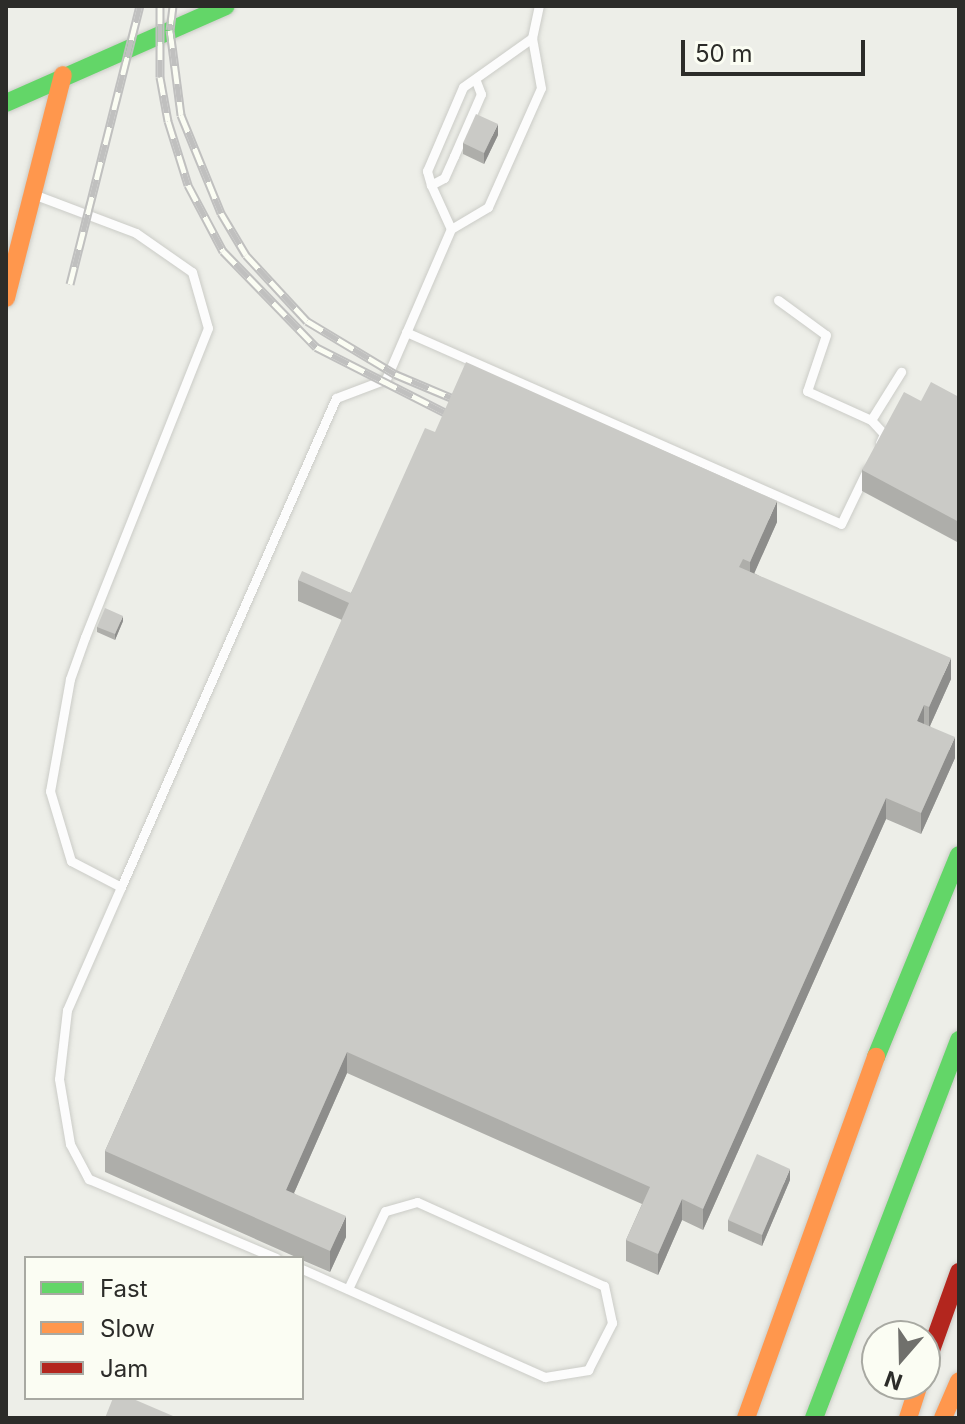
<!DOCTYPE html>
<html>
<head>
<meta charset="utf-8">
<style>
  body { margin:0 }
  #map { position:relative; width:965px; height:1424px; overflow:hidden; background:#edeee8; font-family:Inter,sans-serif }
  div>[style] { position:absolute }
  .roads { filter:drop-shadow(0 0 2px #cbccc7) drop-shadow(0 0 2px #cbccc7) }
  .lane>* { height:9px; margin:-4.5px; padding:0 4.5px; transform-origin:4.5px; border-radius:4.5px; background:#fcfcfc }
  .fast>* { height:18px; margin:-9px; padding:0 9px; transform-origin:9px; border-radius:9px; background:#63d668 }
  .slow>* { height:18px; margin:-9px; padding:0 9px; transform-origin:9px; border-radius:9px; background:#ff974d }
  .jam>* { height:18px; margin:-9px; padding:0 9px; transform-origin:9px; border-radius:9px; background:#b3261e }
  .rail>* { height:9px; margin-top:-4.5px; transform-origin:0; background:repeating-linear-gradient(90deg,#fbfdf3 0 18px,#c0c0bf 0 36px); box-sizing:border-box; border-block:2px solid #c0c0bf }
  .wall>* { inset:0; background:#aeaeaa }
  .shaded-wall>* { inset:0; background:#8d8d8b }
  .building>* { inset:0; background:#cacac6 }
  span { translate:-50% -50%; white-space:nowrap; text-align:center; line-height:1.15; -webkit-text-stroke:7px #fbfdf3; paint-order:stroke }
  .frame { position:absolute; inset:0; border:8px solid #2c2c29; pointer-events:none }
  .legend { position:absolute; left:24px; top:1256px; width:280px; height:144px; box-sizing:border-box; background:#fbfdf3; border:2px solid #a8a9a2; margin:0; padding:10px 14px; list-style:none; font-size:24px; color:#2c2c29 }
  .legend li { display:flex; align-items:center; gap:16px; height:40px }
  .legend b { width:40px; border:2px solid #a8a9a2 }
  .north { position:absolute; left:861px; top:1320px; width:80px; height:80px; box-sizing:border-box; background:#fbfdf3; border:2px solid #a8a9a2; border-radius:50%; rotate:200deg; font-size:22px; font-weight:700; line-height:32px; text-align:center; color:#2c2c29 }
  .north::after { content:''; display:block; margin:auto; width:28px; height:36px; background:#70706c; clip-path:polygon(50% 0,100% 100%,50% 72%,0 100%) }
  .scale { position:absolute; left:681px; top:40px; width:184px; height:36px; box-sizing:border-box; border:4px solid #2c2c29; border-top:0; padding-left:10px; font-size:24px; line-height:28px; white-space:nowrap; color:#2c2c29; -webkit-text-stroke:6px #fbfdf3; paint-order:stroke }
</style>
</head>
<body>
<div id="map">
  <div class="roads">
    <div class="lane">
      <div style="left:476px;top:81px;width:14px;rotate:69deg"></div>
      <div style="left:481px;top:94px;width:68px;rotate:113.5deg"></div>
      <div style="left:454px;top:156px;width:24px;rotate:114deg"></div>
      <div style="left:444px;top:178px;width:15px;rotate:152deg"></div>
      <div style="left:431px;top:185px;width:48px;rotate:65.6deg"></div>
      <div style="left:451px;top:229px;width:43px;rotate:-30.7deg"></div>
      <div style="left:488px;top:207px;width:130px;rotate:-66deg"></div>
      <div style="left:541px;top:88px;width:51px;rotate:-100.2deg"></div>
      <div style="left:532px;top:38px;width:33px;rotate:-78deg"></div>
      <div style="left:431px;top:185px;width:15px;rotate:-106deg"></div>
      <div style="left:427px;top:171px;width:91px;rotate:-66.8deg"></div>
      <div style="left:463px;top:87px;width:85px;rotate:-35.4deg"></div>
      <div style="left:33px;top:194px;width:110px;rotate:20.7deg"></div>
      <div style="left:136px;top:233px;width:68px;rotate:34.9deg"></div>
      <div style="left:192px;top:272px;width:58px;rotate:74.1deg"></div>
      <div style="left:208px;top:328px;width:333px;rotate:111.7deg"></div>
      <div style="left:85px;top:637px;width:45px;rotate:109.7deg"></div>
      <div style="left:70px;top:679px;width:114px;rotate:100.1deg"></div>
      <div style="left:50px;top:791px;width:73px;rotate:73.3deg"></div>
      <div style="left:71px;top:861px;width:56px;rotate:27.5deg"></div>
      <div style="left:121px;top:887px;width:534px;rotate:-66.27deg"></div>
      <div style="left:336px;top:398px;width:53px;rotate:-20.8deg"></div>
      <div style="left:386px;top:379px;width:163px;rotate:-66.6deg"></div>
      <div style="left:778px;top:300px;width:59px;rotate:36.1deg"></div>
      <div style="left:826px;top:335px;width:59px;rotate:108.7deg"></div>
      <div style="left:807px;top:391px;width:70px;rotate:24.4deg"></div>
      <div style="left:871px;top:420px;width:57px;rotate:-58deg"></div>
      <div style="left:406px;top:332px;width:475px;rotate:23.8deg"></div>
      <div style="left:841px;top:524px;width:60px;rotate:-64.3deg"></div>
      <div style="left:871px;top:420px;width:19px;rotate:47deg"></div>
      <div style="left:884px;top:434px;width:10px;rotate:114deg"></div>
      <div style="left:121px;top:887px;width:134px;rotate:113.7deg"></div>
      <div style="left:67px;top:1010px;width:69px;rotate:96.6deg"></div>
      <div style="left:59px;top:1079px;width:66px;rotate:80.4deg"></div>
      <div style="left:70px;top:1144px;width:40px;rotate:62deg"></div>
      <div style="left:89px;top:1179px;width:203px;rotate:22.9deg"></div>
      <div style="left:302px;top:1269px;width:266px;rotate:24deg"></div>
      <div style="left:545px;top:1377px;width:44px;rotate:-9.2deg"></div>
      <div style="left:588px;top:1370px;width:53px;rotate:-62.9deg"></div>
      <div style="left:612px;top:1323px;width:38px;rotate:-102deg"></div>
      <div style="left:604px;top:1286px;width:205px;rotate:-155.8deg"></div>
      <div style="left:417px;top:1202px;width:33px;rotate:164deg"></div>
      <div style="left:385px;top:1211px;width:86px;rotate:115.4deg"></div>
    </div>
    <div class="fast">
      <div style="left:6px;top:103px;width:240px;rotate:-23.8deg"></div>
      <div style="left:876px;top:1057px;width:218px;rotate:-67.7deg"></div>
      <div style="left:814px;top:1418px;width:405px;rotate:-69deg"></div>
    </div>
    <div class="slow">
      <div style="left:6px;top:298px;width:230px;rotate:-75.7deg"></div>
      <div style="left:746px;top:1418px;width:384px;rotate:-70.2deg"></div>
      <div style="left:908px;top:1418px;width:36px;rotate:-72deg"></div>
      <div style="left:943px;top:1418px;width:40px;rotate:-66.6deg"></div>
    </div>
    <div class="jam">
      <div style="left:925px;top:1367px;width:101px;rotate:-70.3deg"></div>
    </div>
  </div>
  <div class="rail">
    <div style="left:160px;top:6px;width:71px;rotate:90deg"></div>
    <div style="left:160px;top:77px;width:45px;rotate:79.7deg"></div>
    <div style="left:168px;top:121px;width:67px;rotate:72.6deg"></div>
    <div style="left:188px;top:185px;width:75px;rotate:62.1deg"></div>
    <div style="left:223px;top:251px;width:134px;rotate:45.9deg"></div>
    <div style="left:316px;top:347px;width:164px;rotate:26.9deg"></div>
    <div style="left:173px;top:6px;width:24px;rotate:97deg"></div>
    <div style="left:170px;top:30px;width:86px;rotate:82.6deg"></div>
    <div style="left:181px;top:115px;width:106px;rotate:67.8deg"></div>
    <div style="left:221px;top:213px;width:49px;rotate:59.2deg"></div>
    <div style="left:246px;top:255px;width:90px;rotate:47.3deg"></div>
    <div style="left:307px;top:321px;width:103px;rotate:31.1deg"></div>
    <div style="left:395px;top:374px;width:82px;rotate:22.8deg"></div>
    <div style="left:70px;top:284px;width:287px;rotate:-75.9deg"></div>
  </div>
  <div class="wall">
    <div style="clip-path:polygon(498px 135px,484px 164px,463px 154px,463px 143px)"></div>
    <div style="clip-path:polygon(959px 397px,959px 543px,862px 491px,862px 470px,921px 401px)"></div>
    <div style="clip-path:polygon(435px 432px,777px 522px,754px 573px,951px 679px,930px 726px,955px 758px,921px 834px,886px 819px,703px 1230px,682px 1220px,658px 1275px,626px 1261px,626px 1240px,642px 1204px,347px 1073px,294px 1193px,346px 1237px,330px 1272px,302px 1260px,302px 1258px,298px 1258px,105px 1172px,105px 1151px,342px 620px,298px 601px,298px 580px,351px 593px)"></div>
    <div style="clip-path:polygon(123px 621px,115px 640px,97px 632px,97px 627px)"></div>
    <div style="clip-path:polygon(790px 1180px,762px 1246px,728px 1231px,728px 1220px)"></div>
  </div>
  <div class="shaded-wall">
    <div style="clip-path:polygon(498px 124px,498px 135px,484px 164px,484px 153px)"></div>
    <div style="clip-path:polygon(777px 501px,777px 522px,750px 583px,750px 562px)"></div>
    <div style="clip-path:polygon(123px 616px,123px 621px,115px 640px,115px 634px)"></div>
    <div style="clip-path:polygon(951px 658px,951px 679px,929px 728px,929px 707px)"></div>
    <div style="clip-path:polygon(924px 705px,924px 726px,917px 721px)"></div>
    <div style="clip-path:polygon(955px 737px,955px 758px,921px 834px,921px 813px)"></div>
    <div style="clip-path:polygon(886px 798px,886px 819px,703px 1230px,703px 1209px)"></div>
    <div style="clip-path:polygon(347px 1052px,347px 1073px,286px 1211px,286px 1190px)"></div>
    <div style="clip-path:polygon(790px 1169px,790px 1180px,762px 1246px,762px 1235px)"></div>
    <div style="clip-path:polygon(682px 1199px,682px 1220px,658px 1275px,658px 1254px)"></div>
    <div style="clip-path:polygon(346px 1216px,346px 1237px,330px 1272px,330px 1251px)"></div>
  </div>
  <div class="building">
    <div style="clip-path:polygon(476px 114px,498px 124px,484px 153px,463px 143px)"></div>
    <div style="clip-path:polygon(466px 362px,777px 501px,750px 562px,743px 559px,739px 567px,951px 658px,929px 707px,924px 705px,917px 721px,955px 737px,921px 813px,886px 798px,703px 1209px,682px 1199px,658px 1254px,626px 1240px,650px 1187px,347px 1052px,286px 1190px,346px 1216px,330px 1251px,105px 1151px,349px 603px,298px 580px,302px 571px,351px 593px,425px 428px,435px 432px)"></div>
    <div style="clip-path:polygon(931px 382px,959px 397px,959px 522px,862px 470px,904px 392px,921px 401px)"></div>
    <div style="clip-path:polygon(105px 608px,123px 616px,115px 634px,97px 627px)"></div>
    <div style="clip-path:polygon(757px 1154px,790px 1169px,762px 1235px,728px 1220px)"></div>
    <div style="clip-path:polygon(113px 1398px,131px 1398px,173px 1416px,172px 1418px,105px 1418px)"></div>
  </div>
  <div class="frame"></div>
  <ul class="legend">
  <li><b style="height:10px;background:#63d668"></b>Fast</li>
  <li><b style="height:10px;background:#ff974d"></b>Slow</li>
  <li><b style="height:10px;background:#b3261e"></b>Jam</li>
  </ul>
  <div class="north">N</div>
  <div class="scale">50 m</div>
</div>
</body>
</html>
